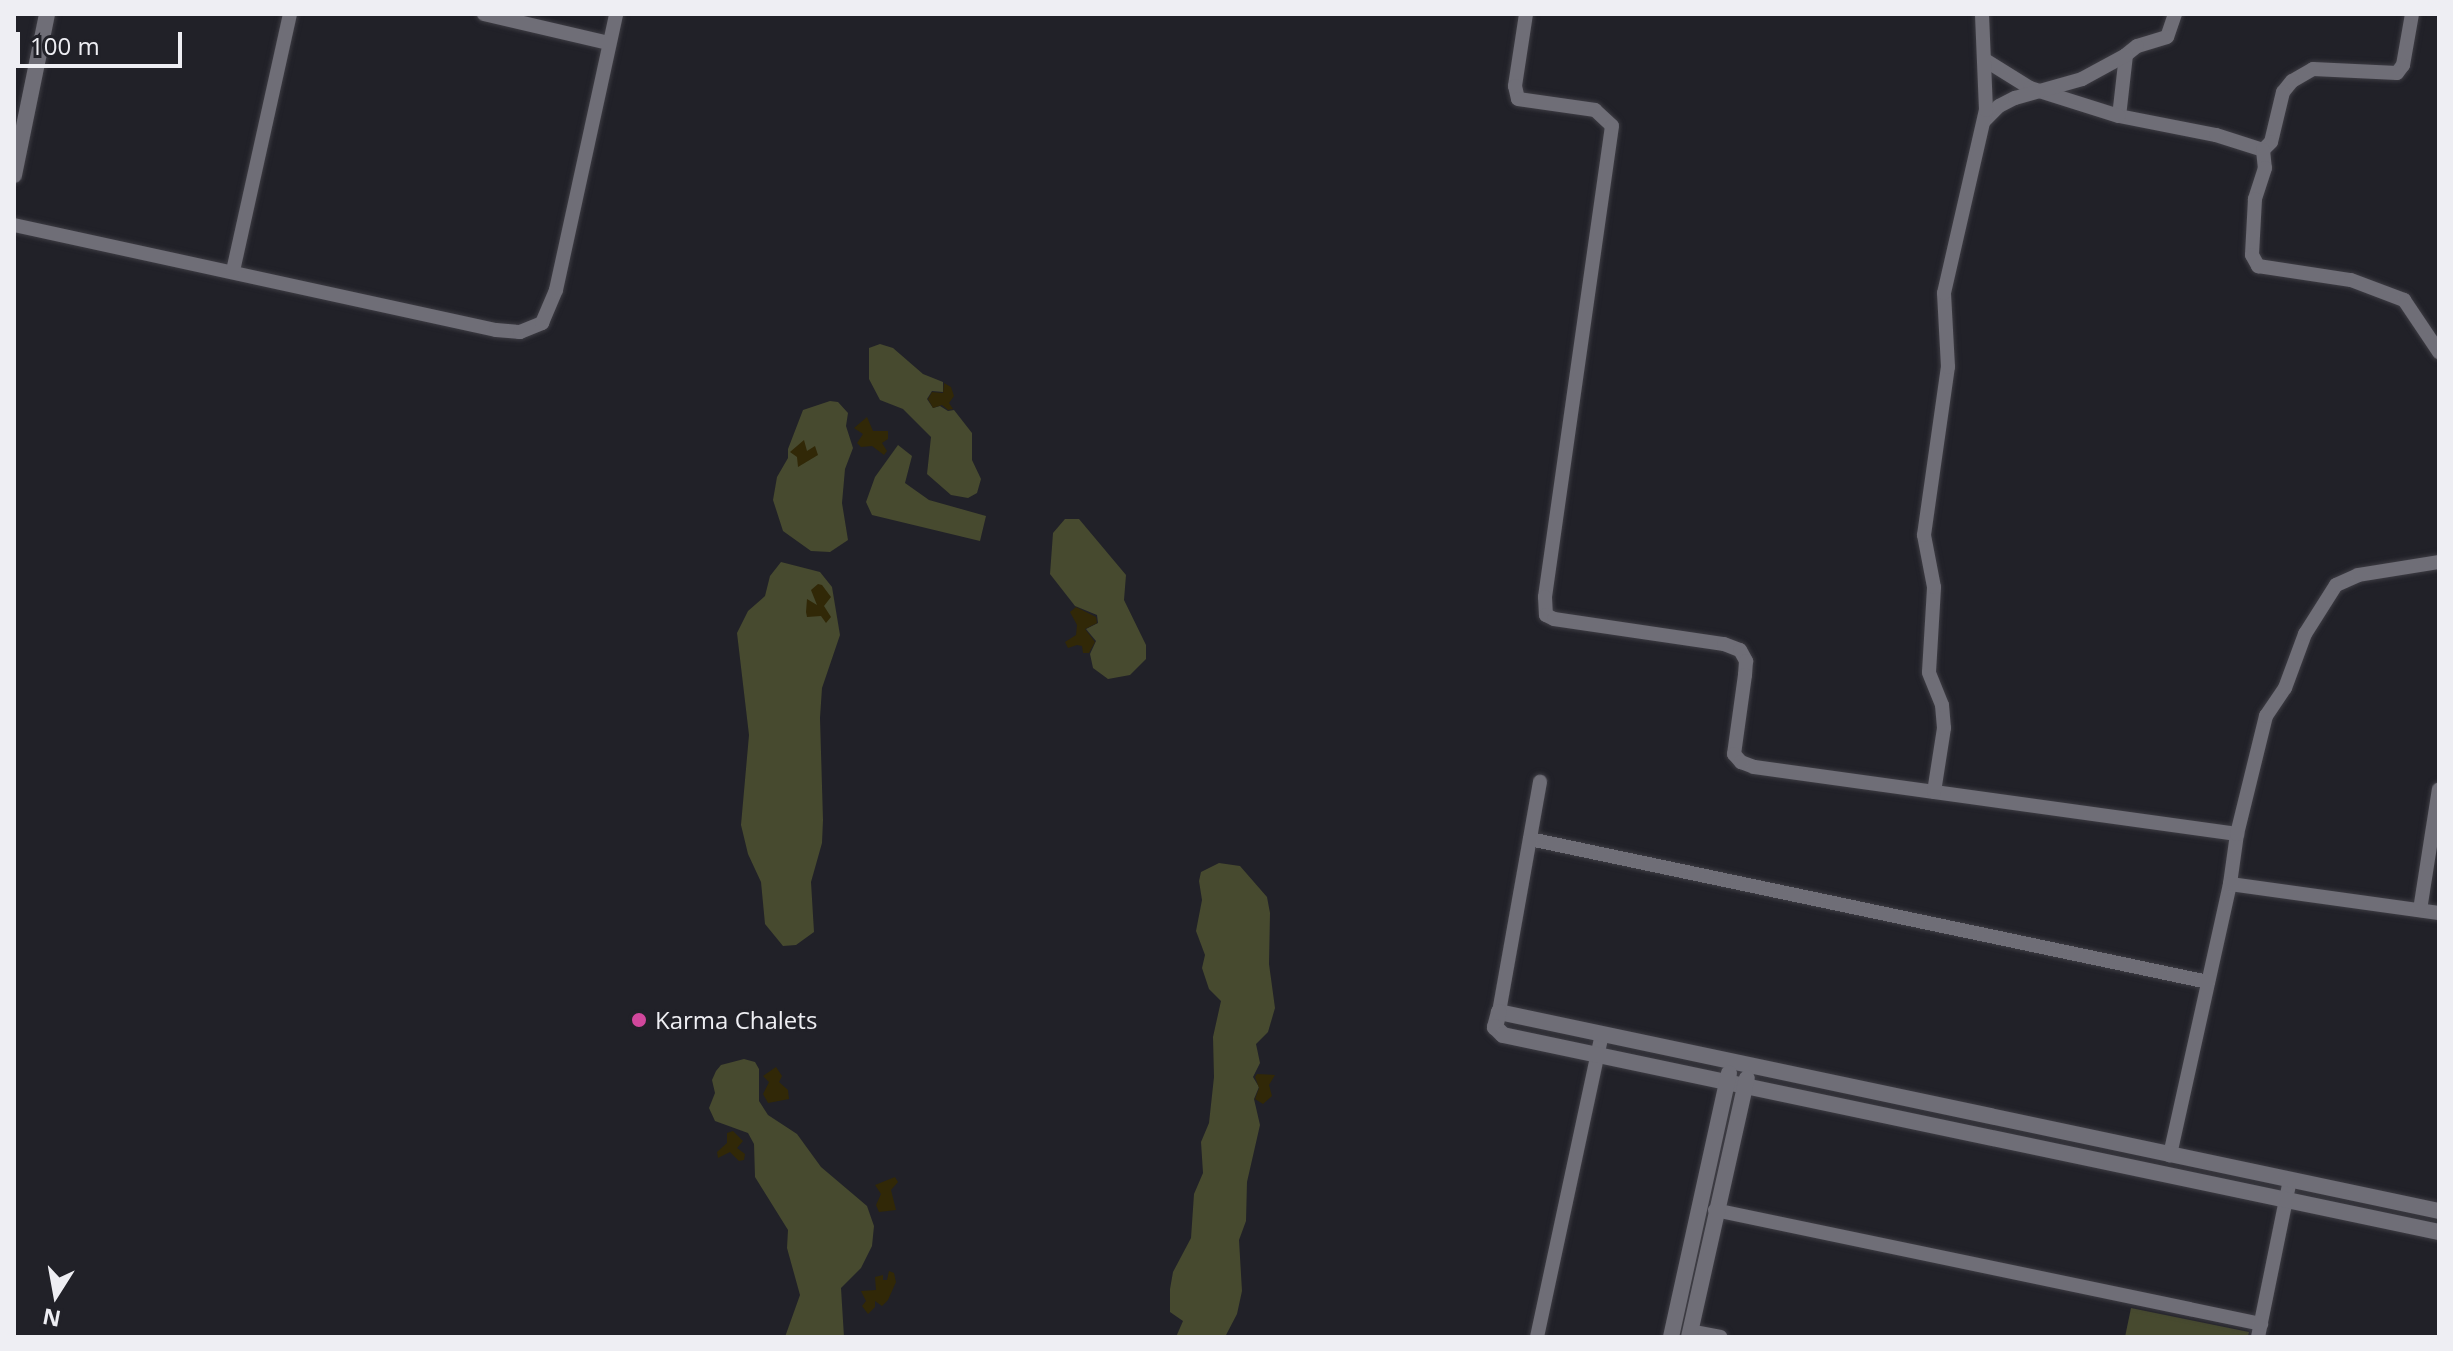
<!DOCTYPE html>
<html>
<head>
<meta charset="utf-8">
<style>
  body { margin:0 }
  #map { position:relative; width:2453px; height:1351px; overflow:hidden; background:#212128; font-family:"Open Sans",sans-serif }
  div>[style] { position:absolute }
  .green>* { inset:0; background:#474a2f }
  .sand>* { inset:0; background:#312807 }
  .roads { filter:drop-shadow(0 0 2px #3d3c43) drop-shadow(0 0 2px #3d3c43) }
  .minor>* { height:14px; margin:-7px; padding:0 7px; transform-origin:7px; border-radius:7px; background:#6f6e77 }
  .tertiary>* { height:16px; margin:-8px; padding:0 8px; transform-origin:8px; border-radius:8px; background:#6f6e77 }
  .dots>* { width:22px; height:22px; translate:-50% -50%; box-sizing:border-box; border:4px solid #212128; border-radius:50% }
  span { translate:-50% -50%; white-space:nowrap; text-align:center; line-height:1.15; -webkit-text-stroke:6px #212128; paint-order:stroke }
  .poi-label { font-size:24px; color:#eeeef3 }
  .left { translate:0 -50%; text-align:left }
  .frame { position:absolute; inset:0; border:16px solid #eeeef3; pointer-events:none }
  .north { position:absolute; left:16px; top:1255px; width:80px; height:80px; -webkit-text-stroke:6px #212128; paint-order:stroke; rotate:191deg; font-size:22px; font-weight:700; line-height:32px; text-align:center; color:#eeeef3 }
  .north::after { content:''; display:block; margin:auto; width:28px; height:36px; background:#eeeef3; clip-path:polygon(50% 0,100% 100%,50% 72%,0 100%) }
  .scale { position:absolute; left:16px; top:32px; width:166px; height:36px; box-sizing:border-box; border:4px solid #eeeef3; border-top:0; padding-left:10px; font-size:24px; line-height:28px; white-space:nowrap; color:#eeeef3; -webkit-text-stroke:6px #212128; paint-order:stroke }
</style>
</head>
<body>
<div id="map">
  <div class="green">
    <div style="clip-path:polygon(880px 344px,893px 348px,923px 374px,943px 382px,943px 392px,932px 391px,927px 399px,933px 408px,940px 406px,948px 411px,954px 410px,972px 433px,972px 460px,981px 479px,977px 493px,968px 498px,951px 495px,927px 474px,931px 437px,903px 409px,880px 400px,869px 379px,869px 348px)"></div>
    <div style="clip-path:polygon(830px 401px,838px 402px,848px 413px,846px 426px,853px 448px,845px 469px,842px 503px,848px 540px,830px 552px,811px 551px,783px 531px,773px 500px,777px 477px,788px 458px,788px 449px,803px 410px)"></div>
    <div style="clip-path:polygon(898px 445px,912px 456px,905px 483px,929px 500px,986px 516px,980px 541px,872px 515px,866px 502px,875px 477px)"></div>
    <div style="clip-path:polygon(1065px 519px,1079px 519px,1126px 575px,1124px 600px,1146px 645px,1146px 659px,1130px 675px,1108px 679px,1093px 668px,1090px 654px,1096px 641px,1086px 629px,1098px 623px,1097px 615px,1075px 606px,1050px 574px,1053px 533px)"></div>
    <div style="clip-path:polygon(781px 562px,820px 572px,832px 587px,840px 635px,822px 688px,820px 718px,823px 820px,822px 843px,811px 882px,814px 932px,796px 945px,783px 946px,765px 924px,761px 882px,748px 854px,741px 825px,749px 735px,737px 633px,748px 611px,765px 596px,770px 576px)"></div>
    <div style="clip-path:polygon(1219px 863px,1240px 866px,1267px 897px,1270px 913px,1269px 964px,1275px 1008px,1268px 1032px,1256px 1044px,1260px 1063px,1253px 1077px,1259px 1087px,1254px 1099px,1260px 1125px,1247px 1182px,1246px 1221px,1239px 1240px,1242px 1291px,1237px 1314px,1225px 1337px,1176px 1337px,1183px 1321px,1170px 1312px,1170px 1289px,1173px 1272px,1191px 1238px,1194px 1194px,1203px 1173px,1201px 1142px,1209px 1123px,1214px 1077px,1213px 1037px,1221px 1001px,1209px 989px,1202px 968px,1205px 955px,1196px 931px,1202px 900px,1199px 881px,1201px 872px)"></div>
    <div style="clip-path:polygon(744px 1059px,755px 1062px,759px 1069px,759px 1101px,768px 1115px,797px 1134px,821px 1167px,867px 1206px,874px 1226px,872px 1246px,861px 1268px,841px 1288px,844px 1337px,785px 1337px,800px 1295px,787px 1248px,788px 1230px,755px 1177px,754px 1144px,748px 1133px,715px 1121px,709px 1108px,715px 1093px,712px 1080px,716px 1071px,721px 1065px)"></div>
    <div style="clip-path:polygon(2131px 1308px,2249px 1332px,2248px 1337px,2125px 1337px)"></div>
  </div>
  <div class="sand">
    <div style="clip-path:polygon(944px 383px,951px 387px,954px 396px,949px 403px,953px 409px,948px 410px,942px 405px,933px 408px,928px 399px,932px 392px,943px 393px)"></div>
    <div style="clip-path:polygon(867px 417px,873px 431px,888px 431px,888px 439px,882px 443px,887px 451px,884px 455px,872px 446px,861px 447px,857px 443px,863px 434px,854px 428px)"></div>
    <div style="clip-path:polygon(804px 440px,807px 451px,815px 446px,818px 455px,798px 467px,797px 457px,790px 452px)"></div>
    <div style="clip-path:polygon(818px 584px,822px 585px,831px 597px,824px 606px,831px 617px,826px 623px,821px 616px,807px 617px,806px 612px,807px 599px,817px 605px,811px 590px)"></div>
    <div style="clip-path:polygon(1076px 607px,1096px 617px,1097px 623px,1085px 629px,1095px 642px,1089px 653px,1083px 653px,1082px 646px,1077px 645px,1068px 648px,1065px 642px,1076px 635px,1077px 625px,1070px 612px)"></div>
    <div style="clip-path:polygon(776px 1067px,782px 1076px,779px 1082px,788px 1090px,789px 1099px,768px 1103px,763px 1094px,769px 1082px,763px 1076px)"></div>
    <div style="clip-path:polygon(1257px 1074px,1275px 1075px,1269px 1085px,1272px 1096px,1263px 1104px,1255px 1099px,1259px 1088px,1255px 1077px)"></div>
    <div style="clip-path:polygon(733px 1131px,743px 1141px,737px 1148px,745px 1154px,744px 1160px,739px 1161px,730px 1152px,718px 1158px,717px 1152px,727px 1143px,727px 1133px)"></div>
    <div style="clip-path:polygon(895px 1177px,898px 1182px,891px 1190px,896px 1210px,879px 1212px,876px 1205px,881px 1194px,875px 1185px)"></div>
    <div style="clip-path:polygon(889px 1271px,894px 1273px,896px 1282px,888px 1300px,882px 1306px,875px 1301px,875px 1307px,868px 1314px,862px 1306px,866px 1301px,861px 1291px,876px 1290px,875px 1277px,883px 1275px,883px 1280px,887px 1280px)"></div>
  </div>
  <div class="roads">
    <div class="minor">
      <div style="left:484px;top:14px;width:128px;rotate:13.1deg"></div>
      <div style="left:1526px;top:14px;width:73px;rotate:98.7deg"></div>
      <div style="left:1515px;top:86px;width:13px;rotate:77deg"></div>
      <div style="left:1518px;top:99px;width:78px;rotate:8.1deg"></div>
      <div style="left:1595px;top:110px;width:23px;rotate:43deg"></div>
      <div style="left:1612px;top:126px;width:476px;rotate:98.1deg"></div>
      <div style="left:1545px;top:597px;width:18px;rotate:87deg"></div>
      <div style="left:1546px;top:615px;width:9px;rotate:27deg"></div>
      <div style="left:1554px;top:619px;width:172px;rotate:8.4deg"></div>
      <div style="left:1724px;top:644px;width:17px;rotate:21deg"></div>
      <div style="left:1740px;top:650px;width:13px;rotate:61deg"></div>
      <div style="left:1746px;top:661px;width:14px;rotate:94deg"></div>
      <div style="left:1745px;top:675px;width:80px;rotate:97.9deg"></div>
      <div style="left:1734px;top:754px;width:11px;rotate:49deg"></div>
      <div style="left:1741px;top:762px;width:14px;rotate:21deg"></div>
      <div style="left:1754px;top:767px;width:488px;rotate:7.9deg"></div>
      <div style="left:2237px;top:834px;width:50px;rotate:98deg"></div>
      <div style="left:2230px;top:884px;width:278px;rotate:102.5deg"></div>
      <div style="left:2175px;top:14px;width:24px;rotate:109deg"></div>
      <div style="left:2167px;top:37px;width:31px;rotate:163deg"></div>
      <div style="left:2137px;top:46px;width:14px;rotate:141deg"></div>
      <div style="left:2126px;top:55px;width:61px;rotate:96.5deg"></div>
      <div style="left:2119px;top:116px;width:99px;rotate:11.1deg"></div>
      <div style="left:2216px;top:135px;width:49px;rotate:17.7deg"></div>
      <div style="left:2412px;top:14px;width:52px;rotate:100deg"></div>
      <div style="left:2403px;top:65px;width:10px;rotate:127deg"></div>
      <div style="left:2397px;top:73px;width:84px;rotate:-177.3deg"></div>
      <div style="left:2313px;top:69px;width:24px;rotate:150deg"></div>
      <div style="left:2292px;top:81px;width:14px;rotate:129deg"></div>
      <div style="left:2283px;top:92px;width:51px;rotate:103.5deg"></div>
      <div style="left:2271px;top:142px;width:11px;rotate:135deg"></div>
      <div style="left:2263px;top:150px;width:18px;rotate:84deg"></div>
      <div style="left:2265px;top:168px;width:33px;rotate:108deg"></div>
      <div style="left:2255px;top:199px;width:56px;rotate:93.1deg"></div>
      <div style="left:2252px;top:255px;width:13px;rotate:61deg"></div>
      <div style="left:2258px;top:266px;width:94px;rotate:8.6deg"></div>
      <div style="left:2351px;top:280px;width:57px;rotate:20.7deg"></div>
      <div style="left:2404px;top:300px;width:63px;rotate:56.1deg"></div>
      <div style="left:1985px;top:60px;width:53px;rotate:31.9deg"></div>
      <div style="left:2030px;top:88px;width:93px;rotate:17.5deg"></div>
      <div style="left:1984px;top:121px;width:21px;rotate:-45deg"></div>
      <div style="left:1999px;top:106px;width:18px;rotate:-27deg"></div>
      <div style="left:2015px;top:98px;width:70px;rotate:-15.8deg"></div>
      <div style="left:2082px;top:79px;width:50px;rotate:-28.6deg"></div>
      <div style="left:14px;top:225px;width:493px;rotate:12.3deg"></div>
      <div style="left:496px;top:330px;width:24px;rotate:5deg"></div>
      <div style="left:520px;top:332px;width:24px;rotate:-22deg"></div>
      <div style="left:542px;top:323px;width:36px;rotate:-67deg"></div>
      <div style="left:556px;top:290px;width:282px;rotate:-77.7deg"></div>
      <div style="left:233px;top:271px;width:263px;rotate:-77.5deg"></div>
      <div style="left:1934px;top:792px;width:65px;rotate:-81.1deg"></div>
      <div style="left:1944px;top:728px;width:23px;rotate:-95deg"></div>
      <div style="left:1942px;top:705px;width:35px;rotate:-112deg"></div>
      <div style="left:1929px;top:672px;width:85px;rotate:-86.6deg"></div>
      <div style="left:1934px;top:587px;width:53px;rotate:-100.9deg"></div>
      <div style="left:1924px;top:535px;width:170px;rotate:-81.9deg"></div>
      <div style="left:1948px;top:367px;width:74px;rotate:-93.1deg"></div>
      <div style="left:1944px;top:293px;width:188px;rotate:-77.1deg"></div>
      <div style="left:1986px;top:110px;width:96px;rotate:-92.4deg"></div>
      <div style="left:2237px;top:834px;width:122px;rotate:-76.2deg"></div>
      <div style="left:2266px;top:716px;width:34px;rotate:-56deg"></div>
      <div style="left:2285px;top:688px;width:58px;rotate:-69.7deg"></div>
      <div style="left:2305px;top:634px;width:58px;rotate:-57.7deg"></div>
      <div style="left:2336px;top:585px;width:24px;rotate:-24deg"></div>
      <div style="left:2358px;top:575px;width:82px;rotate:-9.1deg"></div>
      <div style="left:1530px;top:839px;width:693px;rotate:11.91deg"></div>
      <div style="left:2230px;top:884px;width:211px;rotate:7.9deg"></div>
      <div style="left:2420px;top:910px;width:122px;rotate:-81.1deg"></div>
      <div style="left:1499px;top:1012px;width:234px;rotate:-79.9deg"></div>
      <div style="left:1715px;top:1210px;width:558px;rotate:11.79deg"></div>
      <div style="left:1690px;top:1331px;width:31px;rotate:11deg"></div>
      <div style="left:1537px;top:1337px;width:309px;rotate:-77.9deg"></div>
      <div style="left:2258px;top:1337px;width:160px;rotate:-78.5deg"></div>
    </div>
    <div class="tertiary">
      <div style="left:14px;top:175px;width:164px;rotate:-78.4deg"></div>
      <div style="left:2439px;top:1211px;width:961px;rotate:-168.05deg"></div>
      <div style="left:1499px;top:1012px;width:16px;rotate:105deg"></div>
      <div style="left:1495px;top:1027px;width:11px;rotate:45deg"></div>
      <div style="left:1503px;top:1035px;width:957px;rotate:11.89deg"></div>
      <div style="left:1671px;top:1337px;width:270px;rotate:-77.6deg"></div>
      <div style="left:1689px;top:1337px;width:265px;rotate:-77.4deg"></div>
    </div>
  </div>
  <div class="dots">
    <div style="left:639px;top:1020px;background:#d1479c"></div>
  </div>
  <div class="poi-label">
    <span class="left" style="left:655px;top:1020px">Karma Chalets</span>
  </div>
  <div class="frame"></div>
  <div class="north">N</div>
  <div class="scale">100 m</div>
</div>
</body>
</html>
